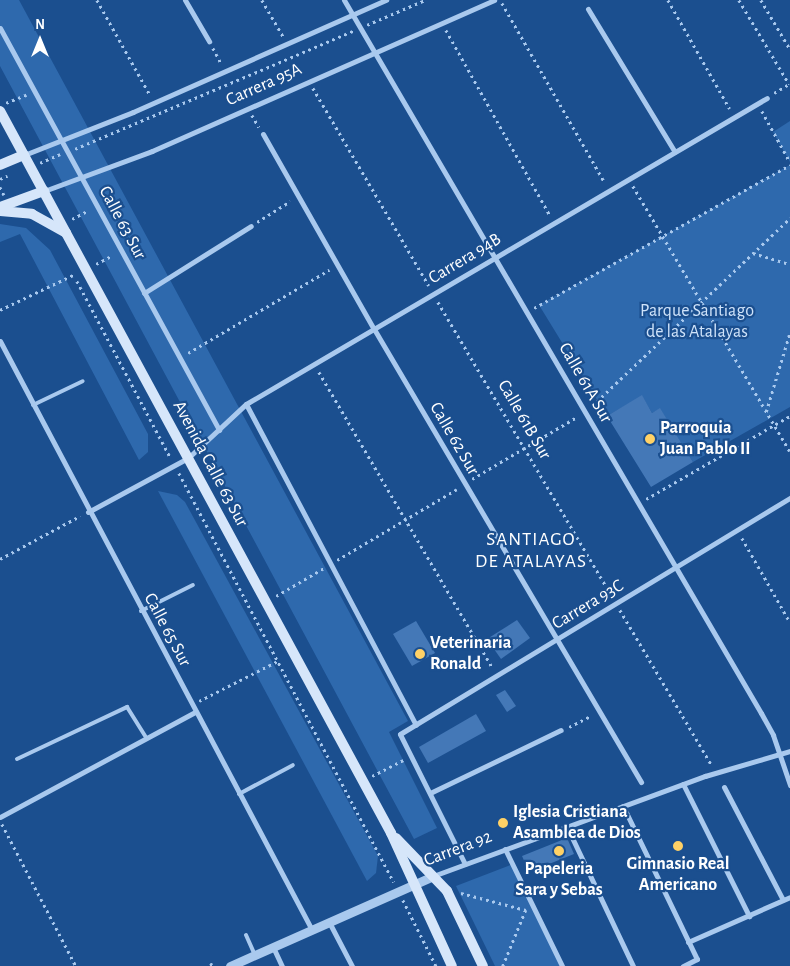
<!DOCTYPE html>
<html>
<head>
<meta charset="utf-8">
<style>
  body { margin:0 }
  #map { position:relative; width:790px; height:966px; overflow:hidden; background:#1b4f8f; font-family:"Alegreya Sans",sans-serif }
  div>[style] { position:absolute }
  .green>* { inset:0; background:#2e69ad }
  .building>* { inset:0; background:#4478b7 }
  .path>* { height:2.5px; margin-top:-1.25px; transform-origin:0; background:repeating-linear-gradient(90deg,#a9c9ee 0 2.5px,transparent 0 6.5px) }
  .service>* { height:4px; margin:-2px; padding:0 2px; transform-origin:2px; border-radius:2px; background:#a9c9ee }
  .minor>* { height:5px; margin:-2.5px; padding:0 2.5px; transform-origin:2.5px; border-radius:2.5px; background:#a9c9ee }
  .tertiary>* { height:9px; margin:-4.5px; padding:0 4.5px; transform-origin:4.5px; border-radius:4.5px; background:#a9c9ee }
  .secondary>* { height:10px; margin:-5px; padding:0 5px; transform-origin:5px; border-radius:5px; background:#d6e6fa }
  .dots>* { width:14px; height:14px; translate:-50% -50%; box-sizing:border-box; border:2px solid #1b4f8f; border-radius:50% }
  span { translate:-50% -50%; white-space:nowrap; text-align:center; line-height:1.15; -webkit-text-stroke:4.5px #1b4f8f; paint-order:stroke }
  .street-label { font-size:18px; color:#fff }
  .park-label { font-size:18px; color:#cfe3fa }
  .poi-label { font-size:18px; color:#fff; font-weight:700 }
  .left { translate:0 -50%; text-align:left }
  .neighbourhood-label { font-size:19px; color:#fff; letter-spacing:1px }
  .north { position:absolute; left:15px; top:15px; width:50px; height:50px; -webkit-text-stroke:4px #1b4f8f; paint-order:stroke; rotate:0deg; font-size:14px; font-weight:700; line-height:20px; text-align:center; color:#fff }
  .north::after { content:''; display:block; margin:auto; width:18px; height:22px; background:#fff; clip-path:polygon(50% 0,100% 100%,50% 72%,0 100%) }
</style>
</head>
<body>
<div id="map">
  <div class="green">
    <div style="clip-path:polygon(0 0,19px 0,408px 721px,389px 732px,437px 828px,414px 839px,0 66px)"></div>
    <div style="clip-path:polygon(790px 121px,790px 162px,773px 132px)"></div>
    <div style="clip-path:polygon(790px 165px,790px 407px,693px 462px,660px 409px,652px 413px,642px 396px,607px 416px,539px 305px)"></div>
    <div style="clip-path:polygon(0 224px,26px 228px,50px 250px,148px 434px,148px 452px,139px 460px,20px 234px,0 242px)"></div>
    <div style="clip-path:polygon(158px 491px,177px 495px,185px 502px,378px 856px,376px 873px,367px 881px)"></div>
    <div style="clip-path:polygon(513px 864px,562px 966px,495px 966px,456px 886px)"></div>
  </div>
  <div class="building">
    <div style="clip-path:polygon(642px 395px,652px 413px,660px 408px,693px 462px,651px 487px,607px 416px)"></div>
    <div style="clip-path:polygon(517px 620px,530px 638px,501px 659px,487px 639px)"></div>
    <div style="clip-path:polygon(416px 621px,435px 653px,412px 666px,393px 634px)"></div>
    <div style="clip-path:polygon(505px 690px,516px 706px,507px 712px,496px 695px)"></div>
    <div style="clip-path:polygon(476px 714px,486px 731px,428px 763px,419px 747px)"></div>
    <div style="clip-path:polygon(567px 838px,574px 854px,529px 872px,522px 856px)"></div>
  </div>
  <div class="path">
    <div style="left:97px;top:0;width:109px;rotate:60.8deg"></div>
    <div style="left:262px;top:0;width:42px;rotate:59.7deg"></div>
    <div style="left:668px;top:0;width:125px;rotate:60.4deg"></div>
    <div style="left:739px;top:0;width:98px;rotate:59.2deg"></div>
    <div style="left:761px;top:0;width:57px;rotate:59.4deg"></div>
    <div style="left:502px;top:3px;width:207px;rotate:60.2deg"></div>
    <div style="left:367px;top:25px;width:63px;rotate:-23.3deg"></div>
    <div style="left:446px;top:30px;width:212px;rotate:60.7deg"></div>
    <div style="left:213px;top:48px;width:17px;rotate:62deg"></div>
    <div style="left:313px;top:88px;width:229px;rotate:59.6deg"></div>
    <div style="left:774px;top:93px;width:17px;rotate:-31deg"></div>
    <div style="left:6px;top:103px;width:22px;rotate:-22deg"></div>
    <div style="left:762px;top:111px;width:58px;rotate:61.2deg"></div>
    <div style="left:252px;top:115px;width:14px;rotate:60deg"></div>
    <div style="left:75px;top:149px;width:302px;rotate:-23deg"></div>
    <div style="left:40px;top:163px;width:22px;rotate:-24deg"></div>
    <div style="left:0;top:179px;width:8px;rotate:-23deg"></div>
    <div style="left:633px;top:186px;width:308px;rotate:59.4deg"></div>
    <div style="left:0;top:187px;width:9px;rotate:63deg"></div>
    <div style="left:72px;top:219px;width:19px;rotate:-28deg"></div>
    <div style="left:257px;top:222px;width:39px;rotate:-32deg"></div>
    <div style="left:753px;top:253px;width:39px;rotate:17deg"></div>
    <div style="left:96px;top:264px;width:19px;rotate:-28deg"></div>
    <div style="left:77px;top:281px;width:199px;rotate:62.1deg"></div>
    <div style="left:438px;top:302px;width:342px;rotate:59.4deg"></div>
    <div style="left:534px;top:308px;width:293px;rotate:-29.2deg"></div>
    <div style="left:0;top:310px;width:83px;rotate:-25.6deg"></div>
    <div style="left:188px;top:353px;width:164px;rotate:-30.5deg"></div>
    <div style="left:319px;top:372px;width:344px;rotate:59.6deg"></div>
    <div style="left:592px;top:406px;width:273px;rotate:-43.5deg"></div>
    <div style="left:766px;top:412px;width:84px;rotate:-73.3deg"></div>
    <div style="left:179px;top:473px;width:462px;rotate:62.3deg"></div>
    <div style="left:472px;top:479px;width:122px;rotate:-30.6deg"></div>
    <div style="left:646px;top:499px;width:166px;rotate:-30deg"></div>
    <div style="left:742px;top:538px;width:97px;rotate:60.3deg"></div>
    <div style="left:0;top:559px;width:91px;rotate:-28.3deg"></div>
    <div style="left:337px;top:560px;width:139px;rotate:-30.6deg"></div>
    <div style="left:276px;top:596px;width:56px;rotate:-30.3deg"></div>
    <div style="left:620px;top:610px;width:179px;rotate:59.4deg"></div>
    <div style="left:199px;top:701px;width:89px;rotate:-26.9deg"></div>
    <div style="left:569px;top:727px;width:25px;rotate:-27deg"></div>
    <div style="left:372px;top:776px;width:35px;rotate:-27deg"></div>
    <div style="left:2px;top:824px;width:160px;rotate:62.5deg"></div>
    <div style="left:461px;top:893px;width:67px;rotate:14.7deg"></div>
    <div style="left:526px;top:910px;width:61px;rotate:112.3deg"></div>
    <div style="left:403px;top:900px;width:74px;rotate:63.4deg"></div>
    <div style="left:211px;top:963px;width:3px;rotate:72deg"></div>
  </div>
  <div class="service">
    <div style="left:33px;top:405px;width:55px;rotate:-25.6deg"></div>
    <div style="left:141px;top:611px;width:58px;rotate:-26.6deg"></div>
    <div style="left:17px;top:759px;width:122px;rotate:-25.3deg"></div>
    <div style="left:127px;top:707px;width:36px;rotate:58deg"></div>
    <div style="left:239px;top:794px;width:61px;rotate:-28.2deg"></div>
    <div style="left:246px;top:935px;width:22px;rotate:66deg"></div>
  </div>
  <div class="minor">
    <div style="left:185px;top:0;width:48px;rotate:59.7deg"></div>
    <div style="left:344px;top:0;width:826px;rotate:59.68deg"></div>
    <div style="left:761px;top:713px;width:25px;rotate:61deg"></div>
    <div style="left:773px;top:735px;width:53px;rotate:71.2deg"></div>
    <div style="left:588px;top:9px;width:167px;rotate:58.7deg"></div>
    <div style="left:0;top:28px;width:458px;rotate:61.4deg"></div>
    <div style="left:263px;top:134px;width:224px;rotate:60.4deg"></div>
    <div style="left:374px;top:329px;width:526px;rotate:59.48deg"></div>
    <div style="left:24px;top:155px;width:117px;rotate:-21.5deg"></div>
    <div style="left:133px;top:112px;width:277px;rotate:-23.9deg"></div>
    <div style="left:44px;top:191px;width:115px;rotate:-20.3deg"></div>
    <div style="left:152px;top:151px;width:374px;rotate:-23.8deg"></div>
    <div style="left:144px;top:293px;width:126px;rotate:-32.1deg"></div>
    <div style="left:0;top:341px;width:667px;rotate:62.09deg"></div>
    <div style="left:246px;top:404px;width:363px;rotate:62.1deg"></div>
    <div style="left:88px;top:512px;width:114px;rotate:-28.4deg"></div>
    <div style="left:188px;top:458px;width:79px;rotate:-43deg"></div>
    <div style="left:246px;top:404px;width:604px;rotate:-30.43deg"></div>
    <div style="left:683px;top:784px;width:148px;rotate:63.4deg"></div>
    <div style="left:724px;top:787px;width:127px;rotate:62.4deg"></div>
    <div style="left:430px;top:793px;width:145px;rotate:-25.7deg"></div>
    <div style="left:623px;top:806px;width:170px;rotate:64.2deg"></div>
    <div style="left:697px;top:959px;width:16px;rotate:153deg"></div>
    <div style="left:0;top:817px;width:221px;rotate:-28.3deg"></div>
    <div style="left:567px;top:827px;width:154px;rotate:64.6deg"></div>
    <div style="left:505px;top:849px;width:130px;rotate:64deg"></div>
    <div style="left:465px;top:864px;width:145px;rotate:-116.6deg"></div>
    <div style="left:400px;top:734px;width:456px;rotate:-31.2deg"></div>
    <div style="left:433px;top:876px;width:290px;rotate:-20.2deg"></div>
    <div style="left:705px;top:776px;width:89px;rotate:-16.4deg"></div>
    <div style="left:329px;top:922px;width:50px;rotate:62.4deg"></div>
    <div style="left:688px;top:942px;width:111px;rotate:-23.8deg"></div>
    <div style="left:273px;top:947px;width:21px;rotate:65deg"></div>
  </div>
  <div class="tertiary">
    <div style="left:230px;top:966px;width:222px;rotate:-23.9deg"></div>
  </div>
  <div class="secondary">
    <div style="left:0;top:111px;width:821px;rotate:61.56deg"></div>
    <div style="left:391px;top:833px;width:146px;rotate:65.4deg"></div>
    <div style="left:0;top:165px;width:26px;rotate:-23deg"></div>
    <div style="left:0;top:207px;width:47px;rotate:-20deg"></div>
    <div style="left:0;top:211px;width:32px;rotate:5deg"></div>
    <div style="left:32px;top:214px;width:39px;rotate:29deg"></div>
    <div style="left:396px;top:838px;width:74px;rotate:46.1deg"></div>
    <div style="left:447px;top:891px;width:83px;rotate:64.4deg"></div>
  </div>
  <div class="dots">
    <div style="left:650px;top:439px;background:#ffd166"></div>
    <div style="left:420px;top:654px;background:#ffd166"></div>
    <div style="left:503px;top:823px;background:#ffd166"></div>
    <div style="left:678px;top:846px;background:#ffd166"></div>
    <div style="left:559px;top:851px;background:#ffd166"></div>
  </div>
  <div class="street-label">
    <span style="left:264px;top:85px;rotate:-24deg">Carrera 95A</span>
    <span style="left:122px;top:223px;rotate:62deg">Calle 63 Sur</span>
    <span style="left:465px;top:259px;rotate:-31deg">Carrera 94B</span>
    <span style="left:585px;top:383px;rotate:60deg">Calle 61A Sur</span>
    <span style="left:524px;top:420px;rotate:60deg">Calle 61B Sur</span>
    <span style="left:454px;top:439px;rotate:60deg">Calle 62 Sur</span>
    <span style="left:210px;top:464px;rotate:62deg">Avenida Calle 63 Sur</span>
    <span style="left:588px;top:605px;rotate:-31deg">Carrera 93C</span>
    <span style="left:167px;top:630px;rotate:62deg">Calle 65 Sur</span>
    <span style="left:458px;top:849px;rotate:-21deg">Carrera 92</span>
  </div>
  <div class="park-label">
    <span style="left:697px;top:322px">Parque Santiago<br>de las Atalayas</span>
  </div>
  <div class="poi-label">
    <span class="left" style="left:660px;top:439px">Parroquia<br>Juan Pablo II</span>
    <span class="left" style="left:430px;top:654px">Veterinaria<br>Ronald</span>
    <span class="left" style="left:513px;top:823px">Iglesia Cristiana<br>Asamblea de Dios</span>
    <span style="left:678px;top:875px">Gimnasio Real<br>Americano</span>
    <span style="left:559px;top:880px">Papeleria<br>Sara y Sebas</span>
  </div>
  <div class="neighbourhood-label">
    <span style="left:531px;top:551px">SANTIAGO<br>DE ATALAYAS</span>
  </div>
  <div class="north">N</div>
</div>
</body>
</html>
